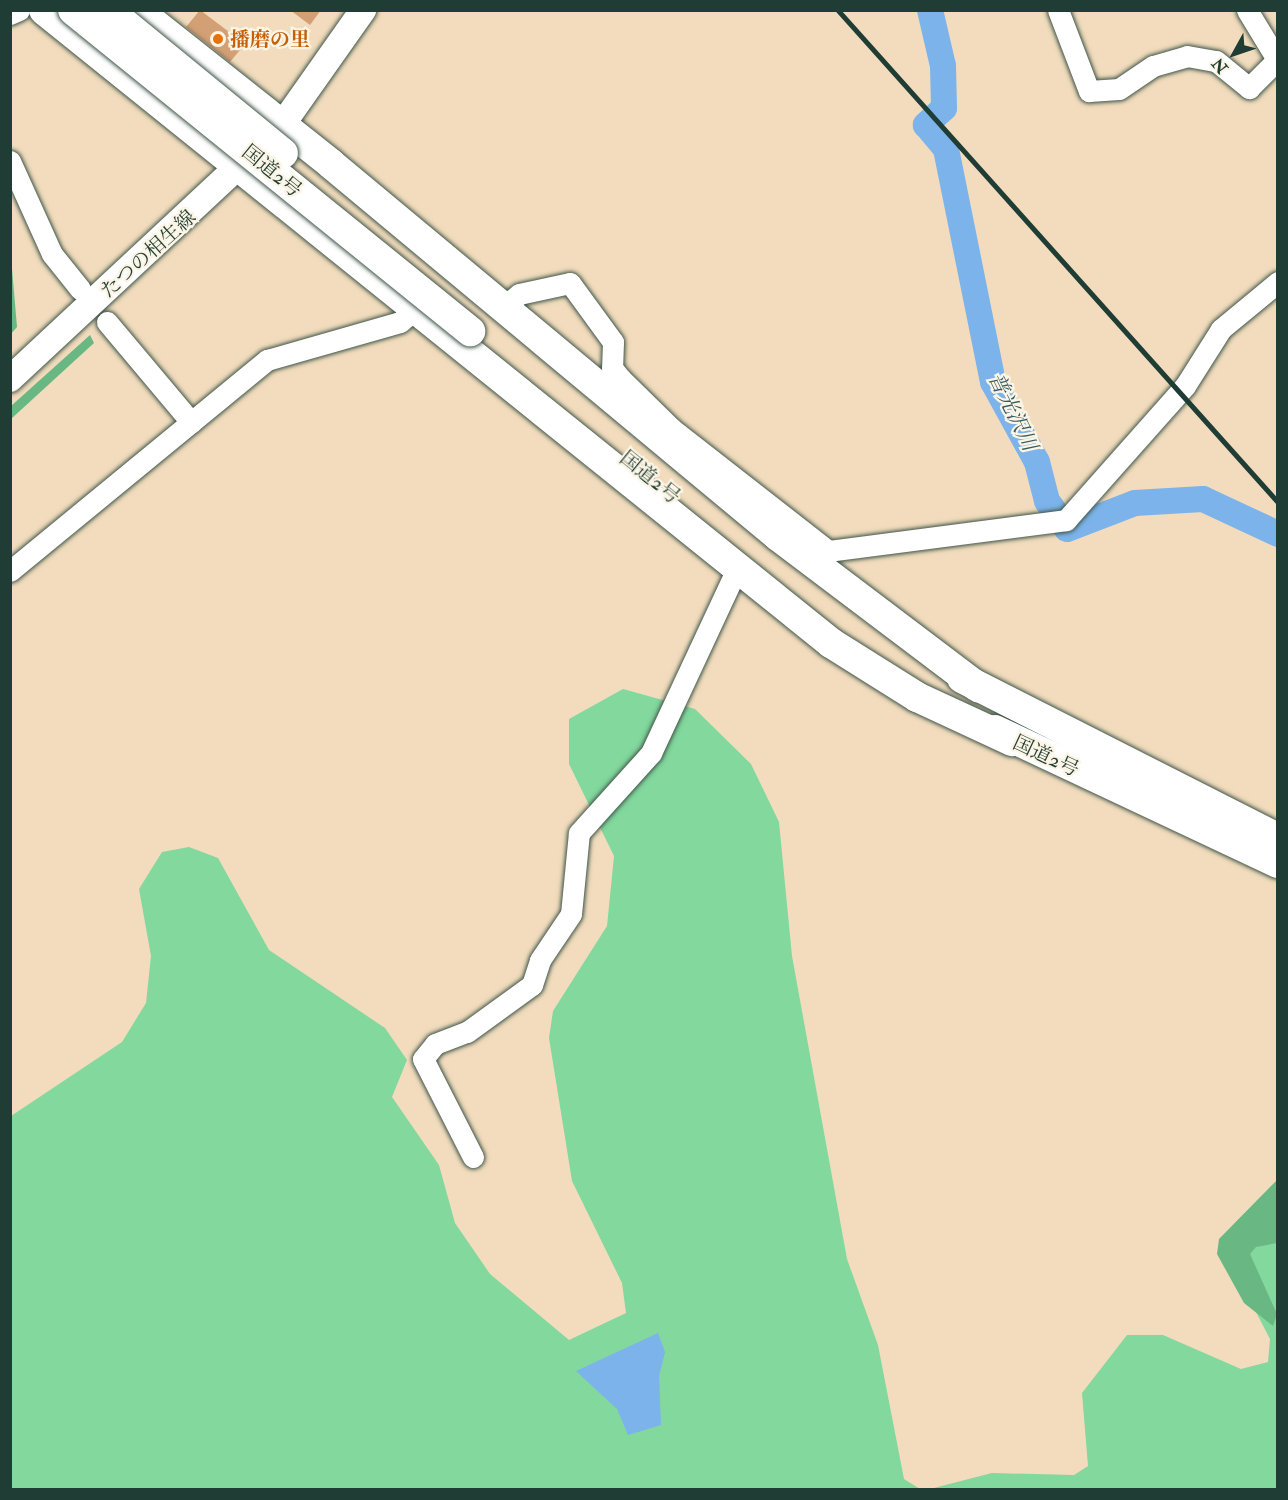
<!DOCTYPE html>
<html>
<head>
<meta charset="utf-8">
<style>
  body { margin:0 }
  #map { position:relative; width:1288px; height:1500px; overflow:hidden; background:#f2dcbd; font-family:"IM FELL Double Pica","Noto Serif JP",serif }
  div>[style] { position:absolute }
  .green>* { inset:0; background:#82d89d }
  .forest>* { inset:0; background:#69b884 }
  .water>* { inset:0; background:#7cb3eb }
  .river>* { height:26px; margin:-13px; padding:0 13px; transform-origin:13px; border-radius:13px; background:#7cb3eb }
  .building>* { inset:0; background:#d39f75 }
  .roads { filter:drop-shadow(0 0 2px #3f5549) drop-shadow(0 0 2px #3f5549) }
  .minor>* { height:21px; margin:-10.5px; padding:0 10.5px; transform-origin:10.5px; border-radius:10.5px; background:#fff }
  .major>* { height:26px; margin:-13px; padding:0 13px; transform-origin:13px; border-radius:13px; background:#fff }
  .highway>* { height:30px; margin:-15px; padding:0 15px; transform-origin:15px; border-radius:15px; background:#fff }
  .rail>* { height:4.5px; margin:-2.25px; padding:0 2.25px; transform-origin:2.25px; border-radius:2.25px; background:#1f3d34 }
  .bridges { filter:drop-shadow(0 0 2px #3f5549) drop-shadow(0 0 2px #3f5549) }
  .highway-bridge>* { height:30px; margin:-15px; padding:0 15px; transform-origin:15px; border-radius:15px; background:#fff }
  .dots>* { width:16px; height:16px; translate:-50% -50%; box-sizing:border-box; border:3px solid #fcf5e5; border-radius:50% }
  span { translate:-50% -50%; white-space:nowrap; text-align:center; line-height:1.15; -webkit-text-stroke:4.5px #fcf5e5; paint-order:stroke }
  .food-label { font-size:20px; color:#c56008; font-weight:700 }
  .left { translate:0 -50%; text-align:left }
  .street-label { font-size:20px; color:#1f3d34 }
  .water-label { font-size:21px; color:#365a62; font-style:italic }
  .frame { position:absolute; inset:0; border:12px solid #1f3d34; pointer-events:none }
  .north { position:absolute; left:1204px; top:24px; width:60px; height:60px; -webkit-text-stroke:4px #fcf5e5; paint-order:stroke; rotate:230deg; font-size:16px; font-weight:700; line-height:24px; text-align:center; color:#1f3d34 }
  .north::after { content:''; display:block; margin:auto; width:21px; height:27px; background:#1f3d34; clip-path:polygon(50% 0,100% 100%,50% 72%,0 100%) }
</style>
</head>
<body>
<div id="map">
  <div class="green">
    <div style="clip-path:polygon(623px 689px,695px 709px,751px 764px,779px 822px,792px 956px,847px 1259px,878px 1345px,904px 1479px,920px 1489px,11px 1490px,11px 1116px,122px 1042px,146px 1003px,151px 956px,139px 889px,162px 852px,189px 847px,218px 858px,269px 950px,385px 1028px,407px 1060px,392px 1097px,439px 1165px,455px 1223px,490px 1274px,569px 1340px,626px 1313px,622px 1283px,572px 1181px,549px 1038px,553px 1011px,607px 926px,614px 856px,569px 764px,569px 719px)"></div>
    <div style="clip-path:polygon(1277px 1185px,1277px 1489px,926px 1490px,992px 1473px,1074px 1475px,1088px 1466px,1082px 1393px,1127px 1335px,1163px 1335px,1241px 1369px,1268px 1362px,1270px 1339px,1233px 1268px)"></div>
  </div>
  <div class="forest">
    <div style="clip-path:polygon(10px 245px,17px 327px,11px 334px,10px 334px)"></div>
    <div style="clip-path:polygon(90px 335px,94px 343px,11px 419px,11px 406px)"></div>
    <div style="clip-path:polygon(1277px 1180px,1277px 1243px,1256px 1247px,1250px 1254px,1277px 1314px,1273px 1326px,1244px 1303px,1217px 1254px,1219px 1239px)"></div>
  </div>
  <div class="water">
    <div style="clip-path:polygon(658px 1333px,665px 1352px,659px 1376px,661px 1425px,628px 1435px,617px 1409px,576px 1371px)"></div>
  </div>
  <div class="river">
    <div style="left:930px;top:10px;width:57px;rotate:76.9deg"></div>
    <div style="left:943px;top:66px;width:42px;rotate:88.6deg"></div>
    <div style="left:944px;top:108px;width:25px;rotate:137deg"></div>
    <div style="left:926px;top:125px;width:31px;rotate:50deg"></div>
    <div style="left:946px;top:149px;width:238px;rotate:78.6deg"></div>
    <div style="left:993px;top:382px;width:91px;rotate:61.2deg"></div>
    <div style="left:1037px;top:462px;width:40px;rotate:75.6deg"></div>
    <div style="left:1047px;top:501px;width:34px;rotate:54deg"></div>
    <div style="left:1067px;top:529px;width:73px;rotate:-20.9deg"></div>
    <div style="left:1135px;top:503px;width:68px;rotate:-3.4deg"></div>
    <div style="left:1203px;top:499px;width:83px;rotate:25deg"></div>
  </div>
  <div class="building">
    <div style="clip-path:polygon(200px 10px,245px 44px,230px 62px,186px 27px)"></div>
    <div style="clip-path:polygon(290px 10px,321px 10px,310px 25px)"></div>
  </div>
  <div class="roads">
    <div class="minor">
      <div style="left:1058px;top:10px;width:87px;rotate:69.1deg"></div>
      <div style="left:1089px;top:91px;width:30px;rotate:-4deg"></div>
      <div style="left:1119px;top:89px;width:41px;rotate:-34.1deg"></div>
      <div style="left:1153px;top:66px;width:35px;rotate:-16deg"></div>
      <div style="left:1187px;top:56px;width:29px;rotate:10deg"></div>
      <div style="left:1216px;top:61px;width:43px;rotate:39.3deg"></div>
      <div style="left:1249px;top:88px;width:40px;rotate:-45deg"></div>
      <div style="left:1247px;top:10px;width:60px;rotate:58.7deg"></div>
      <div style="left:10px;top:14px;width:10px;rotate:-24deg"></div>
      <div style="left:10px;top:161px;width:102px;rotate:65.7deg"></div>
      <div style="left:52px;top:254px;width:45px;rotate:51.3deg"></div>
      <div style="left:502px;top:308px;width:22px;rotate:-39deg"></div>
      <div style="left:519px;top:294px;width:52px;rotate:-12.2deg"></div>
      <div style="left:570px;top:283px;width:73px;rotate:53.9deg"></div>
      <div style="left:613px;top:342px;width:26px;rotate:92deg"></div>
      <div style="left:612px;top:368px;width:14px;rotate:51deg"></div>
      <div style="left:621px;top:379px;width:71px;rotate:44.4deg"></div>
      <div style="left:672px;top:429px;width:198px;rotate:38deg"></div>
      <div style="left:828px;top:551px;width:240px;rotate:-7.4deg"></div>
      <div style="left:1066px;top:520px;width:179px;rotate:-48.4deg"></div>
      <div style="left:1185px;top:386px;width:67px;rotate:-57.7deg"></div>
      <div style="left:1221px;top:329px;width:74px;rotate:-39.5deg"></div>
      <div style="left:107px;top:322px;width:131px;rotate:50deg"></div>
      <div style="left:10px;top:571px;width:333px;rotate:-39.4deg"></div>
      <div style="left:267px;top:360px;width:138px;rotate:-15.9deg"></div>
      <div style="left:400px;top:322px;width:17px;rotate:-40deg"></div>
      <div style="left:473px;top:1157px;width:110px;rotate:-117deg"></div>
      <div style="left:423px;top:1059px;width:19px;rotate:-51deg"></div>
      <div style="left:435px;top:1044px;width:34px;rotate:-21deg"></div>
      <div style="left:467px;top:1032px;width:80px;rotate:-35.9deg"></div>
      <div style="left:532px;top:985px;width:26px;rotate:-72deg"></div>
      <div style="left:540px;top:960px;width:55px;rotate:-56deg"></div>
      <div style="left:571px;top:914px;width:81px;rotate:-84.4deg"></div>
      <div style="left:579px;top:833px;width:108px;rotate:-48deg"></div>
      <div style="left:651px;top:753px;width:201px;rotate:-65deg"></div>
    </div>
    <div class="major">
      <div style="left:10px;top:379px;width:372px;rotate:-43deg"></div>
      <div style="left:282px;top:125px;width:141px;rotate:-54.8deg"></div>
    </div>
    <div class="highway">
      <div style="left:44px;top:10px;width:1010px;rotate:38.81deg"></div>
      <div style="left:831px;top:643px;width:102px;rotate:32.1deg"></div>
      <div style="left:917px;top:697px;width:105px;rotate:24.9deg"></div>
      <div style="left:137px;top:10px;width:248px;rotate:38.4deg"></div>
      <div style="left:331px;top:164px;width:582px;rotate:39.77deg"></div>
      <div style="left:778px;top:536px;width:251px;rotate:37.1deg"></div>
      <div style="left:962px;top:678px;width:354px;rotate:26.9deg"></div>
      <div style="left:995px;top:730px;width:313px;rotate:25.2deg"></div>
    </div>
  </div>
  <div class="rail">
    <div style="left:838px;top:10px;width:660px;rotate:48.19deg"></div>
  </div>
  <div class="bridges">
    <div class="highway-bridge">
      <div style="left:73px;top:10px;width:511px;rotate:38.96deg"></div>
      <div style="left:108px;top:10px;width:226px;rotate:39.3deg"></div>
    </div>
  </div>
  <div class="dots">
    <div style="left:218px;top:39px;background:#e8710a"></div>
  </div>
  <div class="food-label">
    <span class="left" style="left:230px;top:39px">播磨の里</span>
  </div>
  <div class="street-label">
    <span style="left:272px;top:171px;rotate:39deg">国道2号</span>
    <span style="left:148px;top:254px;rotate:-42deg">たつの相生線</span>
    <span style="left:650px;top:477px;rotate:39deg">国道2号</span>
    <span style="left:1046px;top:756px;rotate:25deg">国道2号</span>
  </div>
  <div class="water-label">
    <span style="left:1012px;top:412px;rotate:64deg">普光沢川</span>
  </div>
  <div class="frame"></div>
  <div class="north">N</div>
</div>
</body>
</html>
